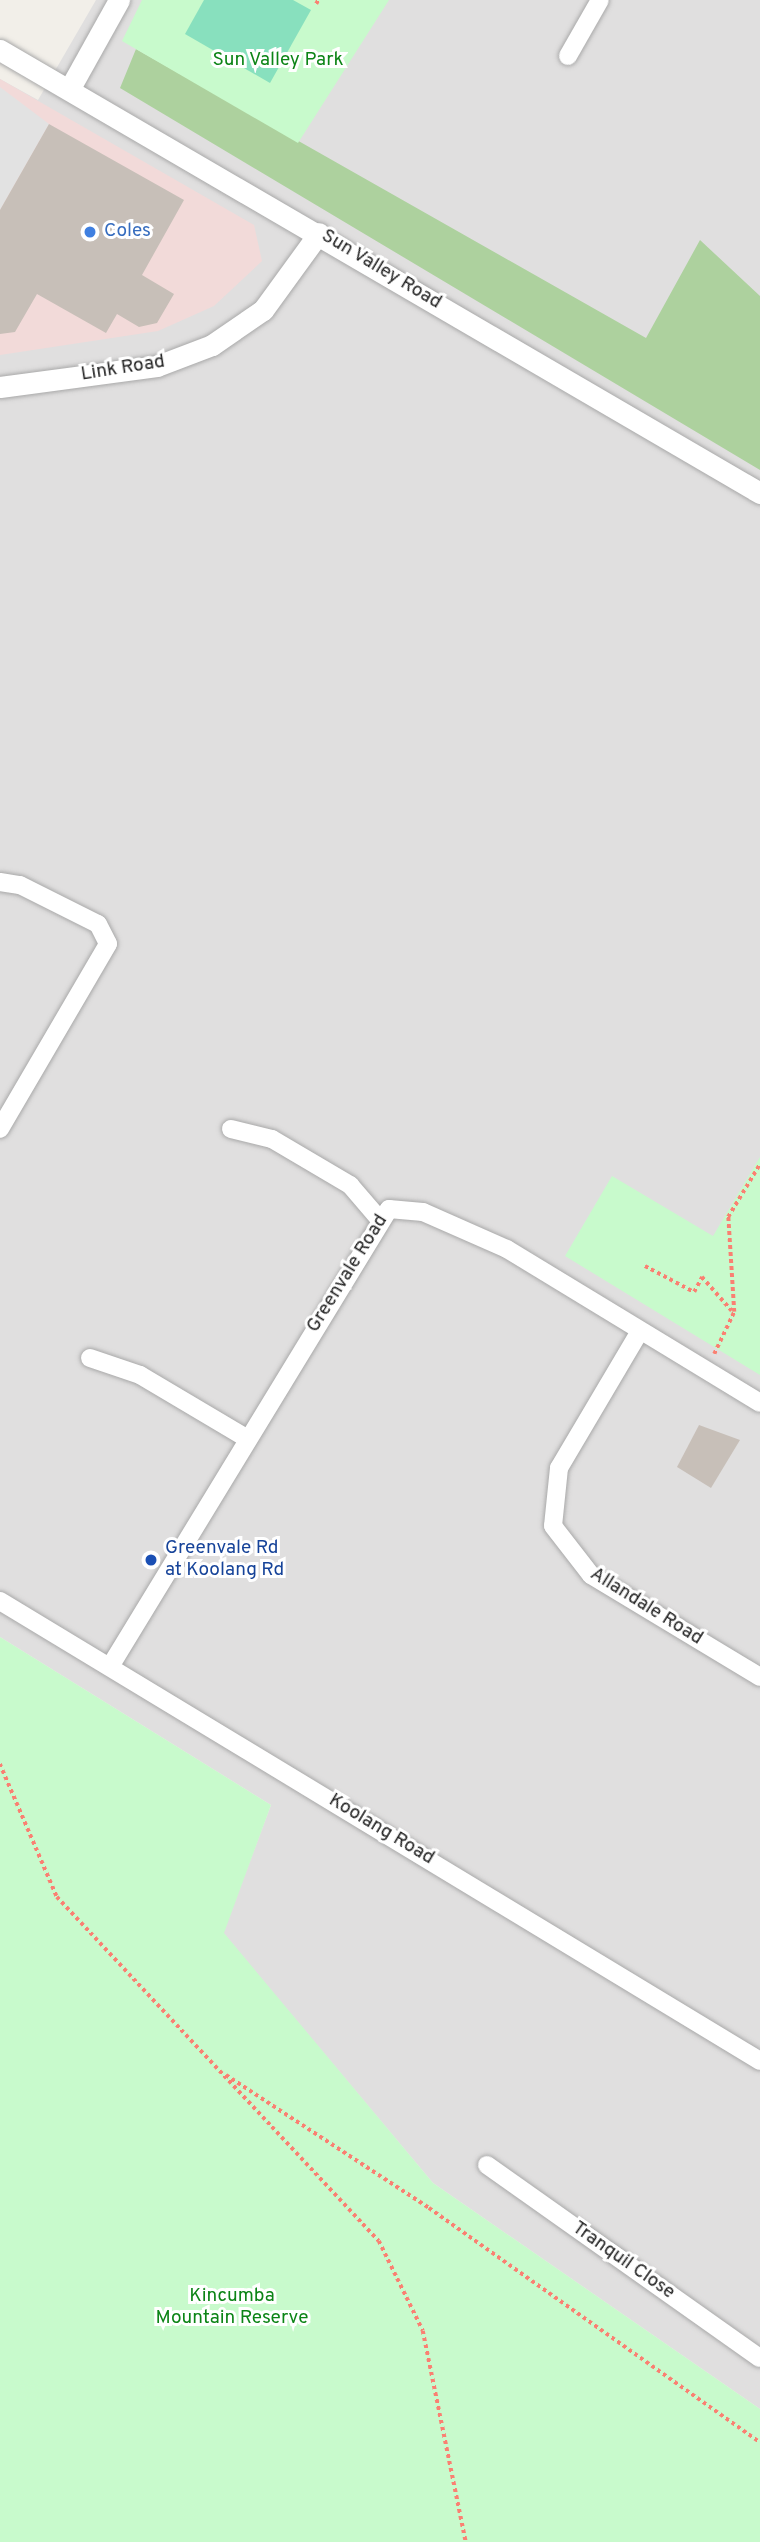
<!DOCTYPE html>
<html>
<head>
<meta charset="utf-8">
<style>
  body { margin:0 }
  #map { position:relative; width:760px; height:2542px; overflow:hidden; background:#f2efe9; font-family:Overpass,sans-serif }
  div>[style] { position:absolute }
  .residential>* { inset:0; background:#e0dfdf }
  .commercial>* { inset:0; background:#f2dad9 }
  .forest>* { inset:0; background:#add19e }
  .park>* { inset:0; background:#c8facc }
  .pitch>* { inset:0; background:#88e0be }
  .parking>* { inset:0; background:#e2e2e2 }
  .building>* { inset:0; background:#c7bfb8 }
  .path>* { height:3.5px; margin-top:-1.75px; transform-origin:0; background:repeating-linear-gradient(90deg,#fa8072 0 3.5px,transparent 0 7px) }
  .roads { filter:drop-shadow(0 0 2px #a9a9a9) drop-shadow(0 0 2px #a9a9a9) }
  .minor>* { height:18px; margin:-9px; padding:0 9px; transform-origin:9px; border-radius:9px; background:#fff }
  .tertiary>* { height:21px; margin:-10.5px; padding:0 10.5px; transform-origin:10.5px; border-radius:10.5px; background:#fff }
  .dots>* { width:19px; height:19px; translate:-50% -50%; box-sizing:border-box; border:4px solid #fff; border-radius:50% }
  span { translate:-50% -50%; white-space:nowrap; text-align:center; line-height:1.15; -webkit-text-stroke:6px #fff; paint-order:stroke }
  .park-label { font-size:19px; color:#0c8416 }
  .shop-label { font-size:19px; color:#366cbe }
  .left { translate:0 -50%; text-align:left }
  .street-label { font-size:19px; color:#222 }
  .transit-label { font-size:19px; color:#164399 }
</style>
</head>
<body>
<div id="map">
  <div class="residential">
    <div style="clip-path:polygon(96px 0,760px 0,760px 2409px,433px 2183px,223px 1933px,271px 1805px,0 1637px,0 79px,38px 100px)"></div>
  </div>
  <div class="commercial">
    <div style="clip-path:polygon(0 79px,254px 225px,262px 261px,214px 306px,158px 331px,0 355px)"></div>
  </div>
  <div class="forest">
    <div style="clip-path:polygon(136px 49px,646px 338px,700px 240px,760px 296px,760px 470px,120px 88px)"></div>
  </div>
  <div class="park">
    <div style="clip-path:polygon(142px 0,389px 0,298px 143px,122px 41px)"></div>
    <div style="clip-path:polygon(760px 1157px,760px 1375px,565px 1256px,612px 1176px,713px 1236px)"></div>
    <div style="clip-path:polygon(0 1637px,271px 1805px,224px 1933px,433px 2183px,760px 2409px,760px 2542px,0 2542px)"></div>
  </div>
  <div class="pitch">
    <div style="clip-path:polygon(204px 0,293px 0,311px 10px,270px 83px,185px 34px)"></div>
  </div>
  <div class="parking">
    <div style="clip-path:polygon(0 87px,49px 124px,0 210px)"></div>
  </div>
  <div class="building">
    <div style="clip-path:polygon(49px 124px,184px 200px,142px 275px,174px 294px,157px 323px,139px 327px,117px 314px,106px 333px,37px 294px,15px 332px,0 334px,0 210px)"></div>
    <div style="clip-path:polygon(699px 1425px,740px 1440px,711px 1488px,677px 1467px)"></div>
  </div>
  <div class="path">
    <div style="left:316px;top:4px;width:4px;rotate:-63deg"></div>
    <div style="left:645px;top:1266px;width:55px;rotate:28deg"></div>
    <div style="left:694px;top:1292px;width:17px;rotate:-62deg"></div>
    <div style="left:702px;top:1277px;width:45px;rotate:48.6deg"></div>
    <div style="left:714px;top:1354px;width:47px;rotate:-64.5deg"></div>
    <div style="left:734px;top:1312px;width:95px;rotate:-93.6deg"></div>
    <div style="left:728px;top:1217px;width:62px;rotate:-58.9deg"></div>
    <div style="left:0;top:1764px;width:145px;rotate:66.8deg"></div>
    <div style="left:57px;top:1897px;width:471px;rotate:46.9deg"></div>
    <div style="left:379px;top:2241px;width:100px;rotate:63.9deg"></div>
    <div style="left:423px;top:2331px;width:215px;rotate:78.5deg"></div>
    <div style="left:226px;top:2075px;width:243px;rotate:33.2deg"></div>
    <div style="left:429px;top:2208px;width:405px;rotate:35.3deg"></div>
  </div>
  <div class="roads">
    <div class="minor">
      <div style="left:568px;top:56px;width:64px;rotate:-60.3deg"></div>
      <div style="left:0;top:882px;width:20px;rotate:9deg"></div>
      <div style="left:20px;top:885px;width:87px;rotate:26.6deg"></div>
      <div style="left:98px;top:924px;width:22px;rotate:63deg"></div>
      <div style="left:108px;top:944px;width:214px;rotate:120.3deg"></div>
      <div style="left:231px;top:1129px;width:42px;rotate:13.7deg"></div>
      <div style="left:272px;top:1139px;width:91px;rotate:30.5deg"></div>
      <div style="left:350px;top:1185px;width:46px;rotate:49.4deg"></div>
      <div style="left:640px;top:1331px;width:159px;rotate:120.6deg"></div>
      <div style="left:559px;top:1468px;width:58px;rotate:95.9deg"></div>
      <div style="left:553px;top:1526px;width:62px;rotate:52.2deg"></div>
      <div style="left:591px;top:1575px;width:197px;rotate:31.1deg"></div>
      <div style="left:90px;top:1358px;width:53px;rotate:18.8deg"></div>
      <div style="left:140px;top:1375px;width:123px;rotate:30.7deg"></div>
      <div style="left:0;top:1601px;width:888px;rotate:31.18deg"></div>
      <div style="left:111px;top:1665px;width:534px;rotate:-58.63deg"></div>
      <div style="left:389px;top:1209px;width:34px;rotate:5deg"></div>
      <div style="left:423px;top:1212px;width:92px;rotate:23.8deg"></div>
      <div style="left:507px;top:1249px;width:296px;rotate:31.3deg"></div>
      <div style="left:487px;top:2165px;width:334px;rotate:35.3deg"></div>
    </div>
    <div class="tertiary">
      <div style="left:0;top:50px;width:880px;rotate:30.24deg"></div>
      <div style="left:70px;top:88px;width:101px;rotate:-60.9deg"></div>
      <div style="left:0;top:387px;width:158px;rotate:-7.6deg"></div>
      <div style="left:157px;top:366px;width:59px;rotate:-20.9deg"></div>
      <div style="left:212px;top:345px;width:62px;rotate:-34.5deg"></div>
      <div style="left:263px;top:310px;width:95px;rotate:-54deg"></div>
    </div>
  </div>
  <div class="dots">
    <div style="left:90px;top:232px;background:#3f7fe0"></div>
    <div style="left:151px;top:1560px;background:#1a4fb4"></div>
  </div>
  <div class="park-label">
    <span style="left:278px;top:61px">Sun Valley Park</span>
    <span style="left:232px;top:2308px">Kincumba<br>Mountain Reserve</span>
  </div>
  <div class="shop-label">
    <span class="left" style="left:104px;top:232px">Coles</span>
  </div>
  <div class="street-label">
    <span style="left:381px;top:270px;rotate:31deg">Sun Valley Road</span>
    <span style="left:123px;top:369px;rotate:-9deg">Link Road</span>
    <span style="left:348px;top:1274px;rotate:-58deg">Greenvale Road</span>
    <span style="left:646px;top:1607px;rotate:32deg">Allandale Road</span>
    <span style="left:381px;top:1830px;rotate:31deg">Koolang Road</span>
    <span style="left:623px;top:2261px;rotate:35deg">Tranquil Close</span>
  </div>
  <div class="transit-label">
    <span class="left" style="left:165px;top:1560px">Greenvale Rd<br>at Koolang Rd</span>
  </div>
</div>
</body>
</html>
